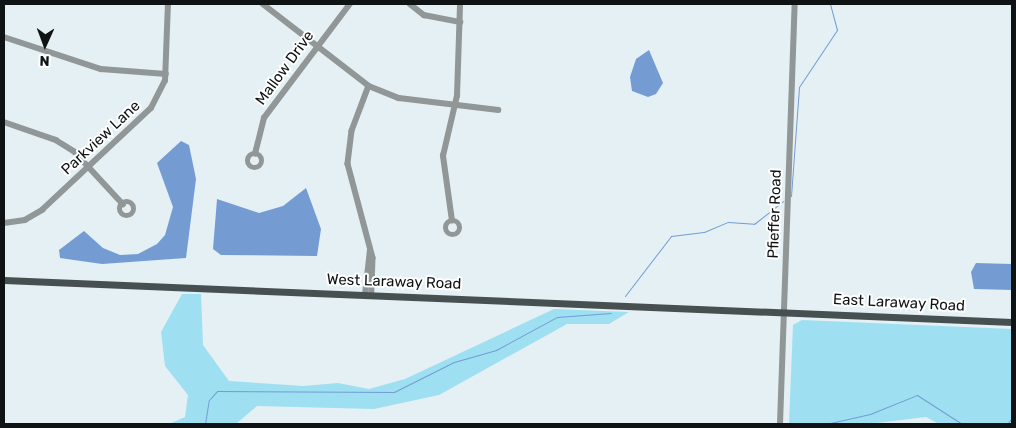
<!DOCTYPE html>
<html>
<head>
<meta charset="utf-8">
<style>
  body { margin:0 }
  #map { position:relative; width:1016px; height:428px; overflow:hidden; background:#e4f0f4; font-family:Rubik,sans-serif }
  div>[style] { position:absolute }
  .green>* { inset:0; background:#9edff2 }
  .water>* { inset:0; background:#749cd2 }
  .stream>* { height:1px; margin:-0.5px; padding:0 0.5px; transform-origin:0.5px; border-radius:0.5px; background:#749cd2 }
  .minor>* { height:5.5px; margin:-2.75px; padding:0 2.75px; transform-origin:2.75px; border-radius:2.75px; background:#919696 }
  .minor>.ring { margin:-2.75px; padding:0; box-sizing:content-box; background:none; border:5.5px solid #919696; border-radius:50% }
  .major>* { height:7px; margin:-3.5px; padding:0 3.5px; transform-origin:3.5px; border-radius:3.5px; background:#475050 }
  span { translate:-50% -50%; white-space:nowrap; text-align:center; line-height:1.15; -webkit-text-stroke:4px #fff; paint-order:stroke }
  .street-label { font-size:15px; color:#0f1314 }
  .frame { position:absolute; inset:0; border:5px solid #0f1314; pointer-events:none }
  .north { position:absolute; left:20px; top:20px; width:50px; height:50px; -webkit-text-stroke:4px #fff; paint-order:stroke; rotate:182deg; font-size:14px; font-weight:700; line-height:20px; text-align:center; color:#0f1314 }
  .north::after { content:''; display:block; margin:auto; width:18px; height:22px; background:#0f1314; clip-path:polygon(50% 0,100% 100%,50% 72%,0 100%) }
</style>
</head>
<body>
<div id="map">
  <div class="green">
    <div style="clip-path:polygon(182px 294px,201px 294px,203px 345px,229px 381px,303px 386px,338px 383px,369px 389px,405px 379px,554px 309px,629px 312px,609px 324px,567px 324px,439px 395px,374px 409px,257px 406px,236px 424px,169px 424px,185px 417px,188px 395px,165px 366px,161px 332px)"></div>
    <div style="clip-path:polygon(802px 320px,1012px 329px,1012px 424px,939px 424px,926px 417px,868px 424px,789px 424px,793px 325px)"></div>
  </div>
  <div class="water">
    <div style="clip-path:polygon(649px 50px,663px 83px,656px 94px,648px 97px,632px 91px,630px 77px,636px 59px)"></div>
    <div style="clip-path:polygon(181px 141px,189px 145px,196px 179px,186px 258px,102px 264px,60px 258px,59px 250px,84px 231px,103px 248px,120px 255px,138px 254px,157px 244px,165px 235px,173px 207px,157px 163px)"></div>
    <div style="clip-path:polygon(306px 188px,321px 229px,317px 256px,221px 255px,213px 249px,217px 199px,259px 213px,283px 206px)"></div>
    <div style="clip-path:polygon(976px 263px,1012px 264px,1012px 290px,974px 289px,971px 272px)"></div>
  </div>
  <div class="stream">
    <div style="left:791px;top:196px;width:109px;rotate:-85.8deg"></div>
    <div style="left:799px;top:87px;width:69px;rotate:-56.3deg"></div>
    <div style="left:837px;top:30px;width:27px;rotate:-105deg"></div>
    <div style="left:625px;top:296px;width:76px;rotate:-52.5deg"></div>
    <div style="left:671px;top:236px;width:33px;rotate:-7deg"></div>
    <div style="left:704px;top:232px;width:26px;rotate:-23deg"></div>
    <div style="left:728px;top:222px;width:26px;rotate:4deg"></div>
    <div style="left:754px;top:224px;width:37px;rotate:-38deg"></div>
    <div style="left:205px;top:424px;width:24px;rotate:-81deg"></div>
    <div style="left:209px;top:400px;width:12px;rotate:-48deg"></div>
    <div style="left:217px;top:391px;width:177px;rotate:0.3deg"></div>
    <div style="left:394px;top:392px;width:67px;rotate:-26.6deg"></div>
    <div style="left:454px;top:362px;width:44px;rotate:-15.9deg"></div>
    <div style="left:496px;top:350px;width:69px;rotate:-28.4deg"></div>
    <div style="left:557px;top:317px;width:54px;rotate:-4.2deg"></div>
    <div style="left:826px;top:424px;width:45px;rotate:-12.8deg"></div>
    <div style="left:870px;top:414px;width:51px;rotate:-22deg"></div>
    <div style="left:917px;top:395px;width:54px;rotate:32.8deg"></div>
    <div style="left:1007px;top:424px;width:8px;rotate:-50deg"></div>
  </div>
  <div class="minor">
    <div style="left:263px;top:4px;width:134px;rotate:37.7deg"></div>
    <div style="left:369px;top:86px;width:32px;rotate:22deg"></div>
    <div style="left:399px;top:98px;width:100px;rotate:6.9deg"></div>
    <div style="left:410px;top:4px;width:18px;rotate:38deg"></div>
    <div style="left:424px;top:15px;width:37px;rotate:11deg"></div>
    <div style="left:4px;top:37px;width:102px;rotate:18.3deg"></div>
    <div style="left:101px;top:69px;width:65px;rotate:4.4deg"></div>
    <div style="left:369px;top:86px;width:48px;rotate:110.7deg"></div>
    <div style="left:352px;top:131px;width:33px;rotate:97deg"></div>
    <div style="left:348px;top:164px;width:97px;rotate:75.1deg"></div>
    <div style="left:373px;top:258px;width:37px;rotate:92deg"></div>
    <div style="left:4px;top:122px;width:55px;rotate:19.1deg"></div>
    <div style="left:56px;top:140px;width:22px;rotate:32deg"></div>
    <div style="left:75px;top:152px;width:71px;rotate:47.3deg"></div>
    <div class="ring" style="left:248px;top:154px;width:8.5px;height:8.5px"></div>
    <div style="left:255px;top:154px;width:37px;rotate:-76deg"></div>
    <div style="left:264px;top:118px;width:143px;rotate:-53deg"></div>
    <div class="ring" style="left:120px;top:202px;width:8.5px;height:8.5px"></div>
    <div class="ring" style="left:446px;top:221px;width:8.5px;height:8.5px"></div>
    <div style="left:452px;top:221px;width:66px;rotate:-97.9deg"></div>
    <div style="left:443px;top:156px;width:62px;rotate:-76.9deg"></div>
    <div style="left:457px;top:96px;width:92px;rotate:-88.1deg"></div>
    <div style="left:4px;top:223px;width:21px;rotate:-8deg"></div>
    <div style="left:25px;top:220px;width:20px;rotate:-30deg"></div>
    <div style="left:42px;top:210px;width:149px;rotate:-43.1deg"></div>
    <div style="left:151px;top:108px;width:30px;rotate:-63deg"></div>
    <div style="left:165px;top:81px;width:77px;rotate:-87.8deg"></div>
    <div style="left:365px;top:295px;width:45px;rotate:-83.7deg"></div>
    <div style="left:780px;top:424px;width:420px;rotate:-88deg"></div>
  </div>
  <div class="major">
    <div style="left:4px;top:280px;width:1009px;rotate:2.39deg"></div>
  </div>
  <div class="street-label">
    <span style="left:285px;top:68px;rotate:-54deg">Mallow Drive</span>
    <span style="left:101px;top:138px;rotate:-43deg">Parkview Lane</span>
    <span style="left:775px;top:214px;rotate:-88deg">Pfieffer Road</span>
    <span style="left:394px;top:282px;rotate:2deg">West Laraway Road</span>
    <span style="left:899px;top:303px;rotate:3deg">East Laraway Road</span>
  </div>
  <div class="frame"></div>
  <div class="north">N</div>
</div>
</body>
</html>
